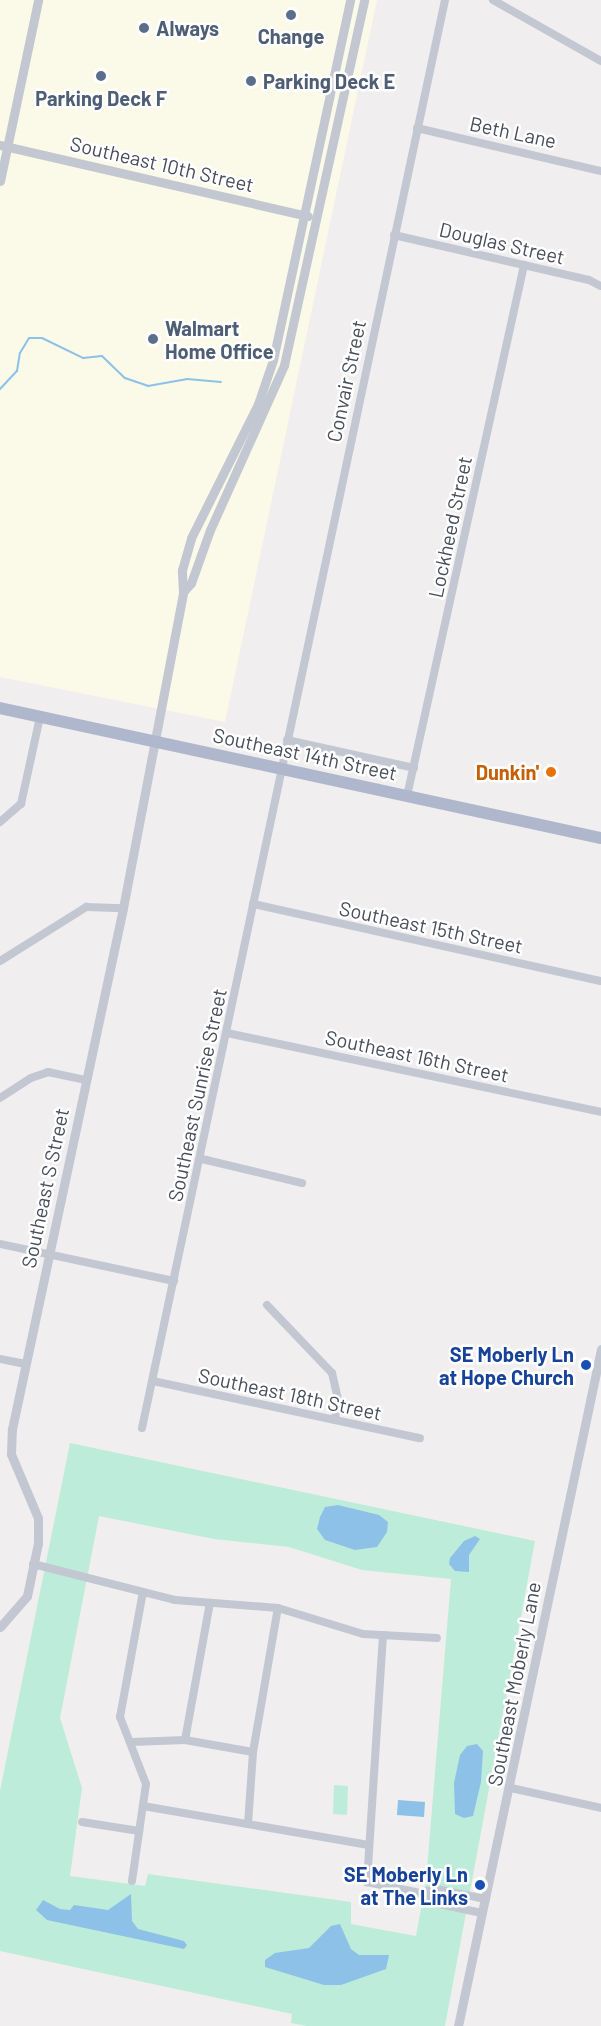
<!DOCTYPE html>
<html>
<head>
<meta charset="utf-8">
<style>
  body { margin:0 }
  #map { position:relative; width:601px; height:2026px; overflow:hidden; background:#f0eeee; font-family:Barlow,sans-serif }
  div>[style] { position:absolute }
  .commercial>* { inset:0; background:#fbf9e8 }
  .green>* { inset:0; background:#beecda }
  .water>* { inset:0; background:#8dc1e7 }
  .stream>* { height:2px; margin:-1px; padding:0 1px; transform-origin:1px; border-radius:1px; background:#8dc1e7 }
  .minor>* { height:8px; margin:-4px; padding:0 4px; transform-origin:4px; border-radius:4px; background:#c2c7d2 }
  .tertiary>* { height:9px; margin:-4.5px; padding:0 4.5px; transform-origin:4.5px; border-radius:4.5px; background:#c2c7d2 }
  .primary>* { height:12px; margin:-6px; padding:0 6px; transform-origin:6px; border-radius:6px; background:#afb7cc }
  .dots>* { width:16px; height:16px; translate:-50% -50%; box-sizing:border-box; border:3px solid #fff; border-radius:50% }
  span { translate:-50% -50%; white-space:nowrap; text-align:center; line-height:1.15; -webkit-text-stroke:5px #fff; paint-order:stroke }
  .service-label { font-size:20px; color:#4e5e75; font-weight:700 }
  .left { translate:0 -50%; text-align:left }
  .street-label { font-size:20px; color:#474d5a }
  .food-label { font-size:20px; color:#c56008; font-weight:700 }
  .right { translate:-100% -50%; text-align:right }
  .transit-label { font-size:20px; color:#164399; font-weight:700 }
</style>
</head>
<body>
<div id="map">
  <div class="commercial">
    <div style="clip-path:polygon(0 0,377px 0,225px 722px,0 677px)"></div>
  </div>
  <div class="green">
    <div style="clip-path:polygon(evenodd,70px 1443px,535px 1541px,445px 2026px,307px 2026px,291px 2023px,292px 2014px,0 1951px,0 1791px,70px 1443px,99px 1516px,214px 1539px,289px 1547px,362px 1570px,451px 1579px,426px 1881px,416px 1936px,351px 1924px,351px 1902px,148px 1874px,145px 1886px,70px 1876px,82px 1788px,60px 1718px,99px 1516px)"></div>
    <div style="clip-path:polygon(334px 1785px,348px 1786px,347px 1815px,333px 1814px)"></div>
  </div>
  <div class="water">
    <div style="clip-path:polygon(338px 1505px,379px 1515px,388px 1522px,387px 1532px,377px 1547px,355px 1550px,325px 1540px,317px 1529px,320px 1517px,325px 1507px)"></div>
    <div style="clip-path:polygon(475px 1536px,480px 1539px,469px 1555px,469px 1572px,455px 1571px,449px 1564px,450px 1558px,464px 1541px)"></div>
    <div style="clip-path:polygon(477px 1744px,483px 1751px,481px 1782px,473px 1816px,464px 1818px,455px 1814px,454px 1783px,460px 1755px,467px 1746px)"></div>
    <div style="clip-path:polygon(398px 1800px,425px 1802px,424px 1817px,397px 1815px)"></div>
    <div style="clip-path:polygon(131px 1894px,132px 1921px,138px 1929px,184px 1941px,187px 1945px,184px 1949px,47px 1920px,36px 1910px,43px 1900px,60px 1909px,70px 1910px,74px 1905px,108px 1910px)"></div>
    <div style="clip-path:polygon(340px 1924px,351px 1949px,359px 1955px,389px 1955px,386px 1969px,341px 1985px,324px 1985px,265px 1967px,265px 1960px,275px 1953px,309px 1948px,331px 1926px)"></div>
  </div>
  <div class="stream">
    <div style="left:0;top:389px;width:25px;rotate:-47deg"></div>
    <div style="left:17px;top:371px;width:18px;rotate:-81deg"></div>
    <div style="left:20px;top:353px;width:17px;rotate:-59deg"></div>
    <div style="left:29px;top:338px;width:13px"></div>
    <div style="left:42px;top:338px;width:46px;rotate:26deg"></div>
    <div style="left:83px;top:358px;width:19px;rotate:-6deg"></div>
    <div style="left:102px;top:356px;width:32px;rotate:44deg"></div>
    <div style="left:125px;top:378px;width:24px;rotate:19deg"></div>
    <div style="left:148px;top:386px;width:40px;rotate:-10deg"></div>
    <div style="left:187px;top:379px;width:34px;rotate:5deg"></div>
  </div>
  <div class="minor">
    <div style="left:493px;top:0;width:124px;rotate:29.5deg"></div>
    <div style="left:417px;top:128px;width:189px;rotate:13.2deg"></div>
    <div style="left:394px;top:235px;width:200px;rotate:13deg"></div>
    <div style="left:589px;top:280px;width:13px;rotate:27deg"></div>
    <div style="left:287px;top:740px;width:130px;rotate:12.4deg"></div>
    <div style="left:407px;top:796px;width:544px;rotate:-77.57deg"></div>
    <div style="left:0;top:822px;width:28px;rotate:-41deg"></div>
    <div style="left:21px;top:804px;width:89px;rotate:-77.7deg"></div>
    <div style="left:253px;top:904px;width:356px;rotate:12.5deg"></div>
    <div style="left:0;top:961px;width:102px;rotate:-32.1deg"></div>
    <div style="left:86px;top:907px;width:37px;rotate:2deg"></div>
    <div style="left:227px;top:1033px;width:382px;rotate:11.9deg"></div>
    <div style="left:0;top:1098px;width:37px;rotate:-33deg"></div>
    <div style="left:31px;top:1078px;width:18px;rotate:-19deg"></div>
    <div style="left:48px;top:1072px;width:39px;rotate:12deg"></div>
    <div style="left:202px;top:1159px;width:103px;rotate:13.5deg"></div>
    <div style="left:0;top:1244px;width:178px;rotate:12deg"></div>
    <div style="left:267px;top:1305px;width:94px;rotate:46.3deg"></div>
    <div style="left:332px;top:1373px;width:28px;rotate:77deg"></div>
    <div style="left:338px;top:1400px;width:20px;rotate:99deg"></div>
    <div style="left:0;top:1359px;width:26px;rotate:11deg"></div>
    <div style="left:153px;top:1381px;width:273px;rotate:12.1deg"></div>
    <div style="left:142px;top:1428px;width:1460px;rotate:-78.02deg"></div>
    <div style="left:33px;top:1564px;width:146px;rotate:14.2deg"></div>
    <div style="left:175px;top:1600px;width:103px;rotate:4.4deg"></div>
    <div style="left:278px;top:1608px;width:89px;rotate:17deg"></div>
    <div style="left:363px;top:1634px;width:74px;rotate:3.1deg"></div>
    <div style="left:383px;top:1635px;width:248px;rotate:93.7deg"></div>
    <div style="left:367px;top:1882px;width:54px;rotate:11.7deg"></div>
    <div style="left:420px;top:1893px;width:17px;rotate:36deg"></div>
    <div style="left:434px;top:1903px;width:49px;rotate:11.8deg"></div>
    <div style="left:185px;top:1740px;width:139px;rotate:-79.7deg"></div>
    <div style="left:132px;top:1742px;width:53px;rotate:-2.2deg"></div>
    <div style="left:185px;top:1740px;width:69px;rotate:10deg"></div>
    <div style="left:511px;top:1788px;width:92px;rotate:12.5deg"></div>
    <div style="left:143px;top:1806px;width:229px;rotate:9.8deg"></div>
    <div style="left:82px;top:1822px;width:58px;rotate:9deg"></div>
    <div style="left:248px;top:1824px;width:72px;rotate:-86deg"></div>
    <div style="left:253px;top:1752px;width:146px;rotate:-80.2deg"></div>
    <div style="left:132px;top:1881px;width:98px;rotate:-81.8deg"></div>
    <div style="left:146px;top:1784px;width:72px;rotate:-111.2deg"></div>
    <div style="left:120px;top:1717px;width:127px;rotate:-79.6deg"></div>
    <div style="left:420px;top:1893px;width:16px;rotate:-14deg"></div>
    <div style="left:436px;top:1889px;width:51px;rotate:11.3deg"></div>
  </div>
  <div class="tertiary">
    <div style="left:0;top:145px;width:316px;rotate:13deg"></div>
    <div style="left:0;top:181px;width:185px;rotate:-78.1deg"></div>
    <div style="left:183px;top:592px;width:12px;rotate:-48deg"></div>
    <div style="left:191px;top:583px;width:56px;rotate:-70.3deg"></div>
    <div style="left:210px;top:530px;width:181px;rotate:-65.8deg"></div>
    <div style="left:284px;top:365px;width:374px;rotate:-77.6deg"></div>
    <div style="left:0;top:1627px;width:41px;rotate:-48.9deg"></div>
    <div style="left:27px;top:1596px;width:54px;rotate:-78.3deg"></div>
    <div style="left:38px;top:1543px;width:25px;rotate:-90deg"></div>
    <div style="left:38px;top:1518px;width:69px;rotate:-112.9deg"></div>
    <div style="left:11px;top:1454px;width:25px;rotate:-88deg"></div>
    <div style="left:12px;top:1429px;width:533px;rotate:-77.97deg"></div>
    <div style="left:123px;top:908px;width:322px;rotate:-79.2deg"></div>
    <div style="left:183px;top:592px;width:22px;rotate:-93deg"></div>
    <div style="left:182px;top:570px;width:33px;rotate:-74deg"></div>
    <div style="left:191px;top:538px;width:150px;rotate:-63.4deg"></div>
    <div style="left:258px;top:404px;width:46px;rotate:-71.2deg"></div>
    <div style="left:273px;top:360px;width:368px;rotate:-77.9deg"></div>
    <div style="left:458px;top:2026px;width:692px;rotate:-78.07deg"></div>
  </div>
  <div class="primary">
    <div style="left:0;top:708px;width:615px;rotate:12.21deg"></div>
  </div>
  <div class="dots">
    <div style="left:291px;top:15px;background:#5c6f8a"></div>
    <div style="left:144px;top:28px;background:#5c6f8a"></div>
    <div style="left:101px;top:76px;background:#5c6f8a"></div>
    <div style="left:251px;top:81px;background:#5c6f8a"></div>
    <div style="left:153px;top:339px;background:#5c6f8a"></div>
    <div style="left:551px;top:772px;background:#e8710a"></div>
    <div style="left:586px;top:1365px;background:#1a4fb4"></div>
    <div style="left:480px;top:1885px;background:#1a4fb4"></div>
  </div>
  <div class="service-label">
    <span class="left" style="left:156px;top:28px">Always</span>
    <span style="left:291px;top:36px">Change</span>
    <span class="left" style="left:263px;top:81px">Parking Deck E</span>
    <span style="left:101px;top:98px">Parking Deck F</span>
    <span class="left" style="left:165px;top:340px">Walmart<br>Home Office</span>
  </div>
  <div class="street-label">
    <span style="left:513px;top:132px;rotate:12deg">Beth Lane</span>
    <span style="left:162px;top:164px;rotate:13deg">Southeast 10th Street</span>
    <span style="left:502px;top:243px;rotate:13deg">Douglas Street</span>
    <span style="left:346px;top:381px;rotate:-78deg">Convair Street</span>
    <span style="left:450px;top:527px;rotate:-78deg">Lockheed Street</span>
    <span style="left:305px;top:754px;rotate:12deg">Southeast 14th Street</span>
    <span style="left:431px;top:927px;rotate:12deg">Southeast 15th Street</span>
    <span style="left:417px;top:1056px;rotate:12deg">Southeast 16th Street</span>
    <span style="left:197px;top:1095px;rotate:-78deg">Southeast Sunrise Street</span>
    <span style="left:45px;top:1188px;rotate:-78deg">Southeast S Street</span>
    <span style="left:290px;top:1394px;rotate:12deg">Southeast 18th Street</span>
    <span style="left:514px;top:1684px;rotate:-79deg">Southeast Moberly Lane</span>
  </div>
  <div class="food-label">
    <span class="right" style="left:539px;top:772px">Dunkin'</span>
  </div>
  <div class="transit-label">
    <span class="right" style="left:574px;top:1366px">SE Moberly Ln<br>at Hope Church</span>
    <span class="right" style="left:468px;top:1886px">SE Moberly Ln<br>at The Links</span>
  </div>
</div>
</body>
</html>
